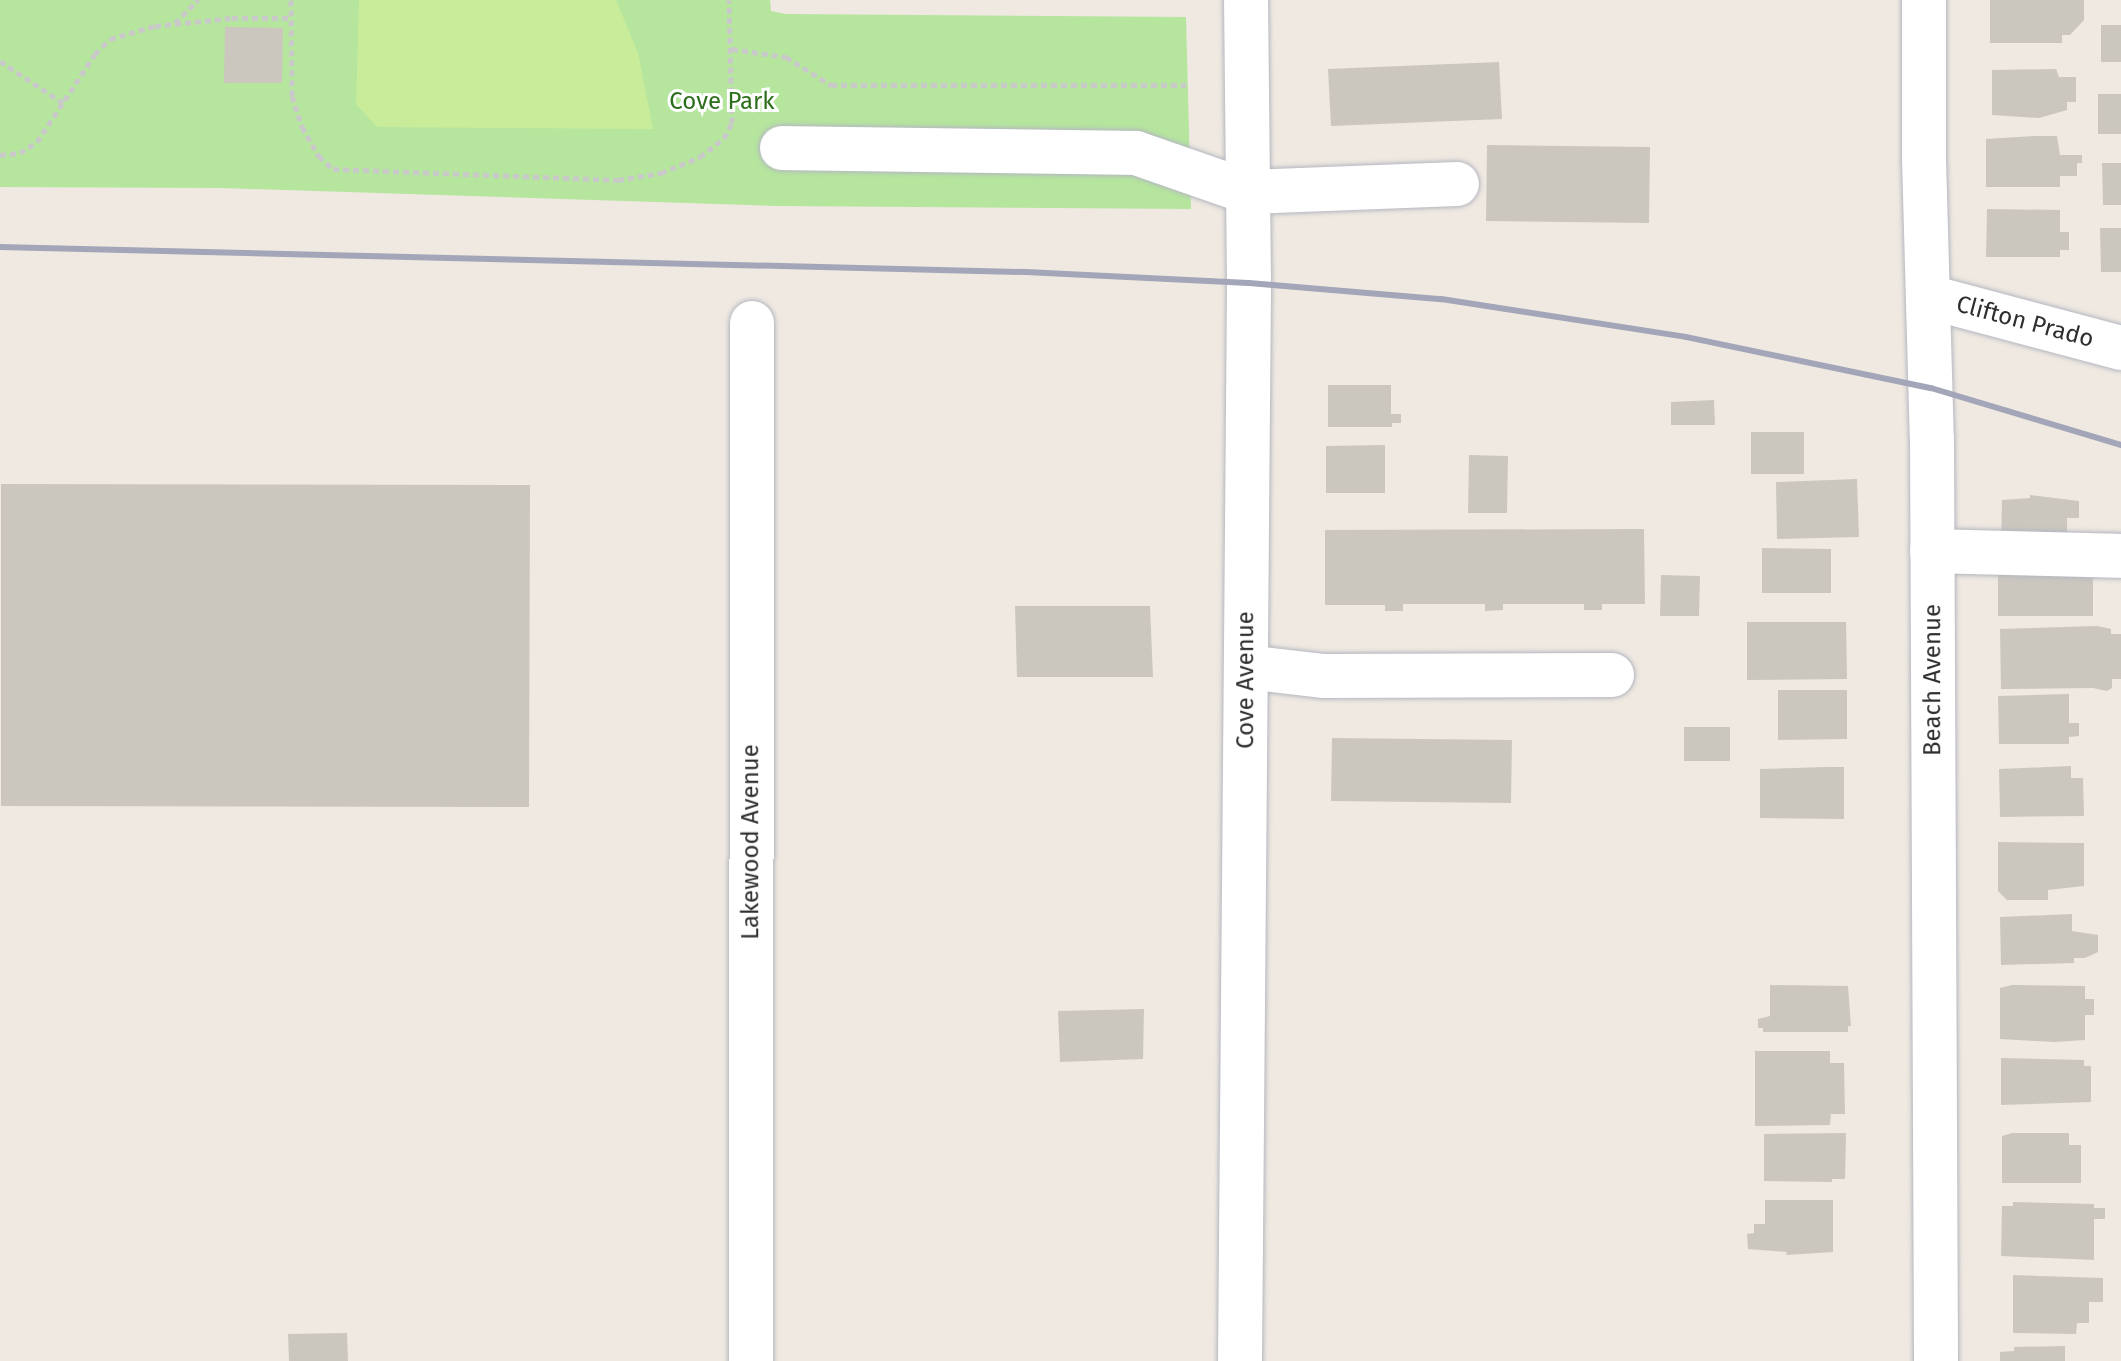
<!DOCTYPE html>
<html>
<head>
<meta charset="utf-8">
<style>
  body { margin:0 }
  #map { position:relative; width:2121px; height:1361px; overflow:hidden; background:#efe9e1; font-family:"Fira Sans",sans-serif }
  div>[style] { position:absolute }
  .green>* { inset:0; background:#b6e59e }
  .pitch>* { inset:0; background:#c9ec9a }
  .building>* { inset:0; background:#cbc7bf }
  .path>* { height:5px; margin-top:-2.5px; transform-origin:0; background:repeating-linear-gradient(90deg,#c9c9c9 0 6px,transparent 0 10px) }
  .roads { filter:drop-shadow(0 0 2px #b4b7c1) drop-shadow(0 0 2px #b4b7c1) }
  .minor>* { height:44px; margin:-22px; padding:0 22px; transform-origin:22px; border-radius:22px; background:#fff }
  .rail>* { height:6px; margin:-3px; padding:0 3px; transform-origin:3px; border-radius:3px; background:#a3a6b8 }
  span { translate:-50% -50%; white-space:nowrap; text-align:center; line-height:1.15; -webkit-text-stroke:6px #fff; paint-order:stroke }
  .park-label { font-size:24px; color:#2c6e1b }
  .street-label { font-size:24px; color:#2e2e2e }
</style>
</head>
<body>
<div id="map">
  <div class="green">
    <div style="clip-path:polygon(0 0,770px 0,771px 11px,786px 14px,1186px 17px,1191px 209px,778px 206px,221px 188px,0 187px)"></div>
  </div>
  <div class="pitch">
    <div style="clip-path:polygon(359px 0,616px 0,638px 53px,653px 129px,377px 127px,356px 104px)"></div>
  </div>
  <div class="building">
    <div style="clip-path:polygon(1990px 0,2084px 0,2084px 20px,2070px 35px,2062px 35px,2062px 43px,1990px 43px)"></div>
    <div style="clip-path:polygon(2101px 25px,2121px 25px,2121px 62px,2101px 62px)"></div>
    <div style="clip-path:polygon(225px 27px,283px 28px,282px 83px,224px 83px)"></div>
    <div style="clip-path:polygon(1499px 62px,1502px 119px,1331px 126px,1328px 69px)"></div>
    <div style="clip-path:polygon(2056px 69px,2059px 77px,2076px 77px,2076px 102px,2067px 102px,2067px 110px,2039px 118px,1992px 115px,1992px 70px)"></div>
    <div style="clip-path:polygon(2098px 94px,2121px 94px,2121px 134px,2098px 134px)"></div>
    <div style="clip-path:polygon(2035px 136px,2057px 136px,2060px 155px,2082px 155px,2082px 163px,2077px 163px,2077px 176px,2060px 176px,2060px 187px,1986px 187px,1986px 139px)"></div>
    <div style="clip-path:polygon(1487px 145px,1650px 147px,1649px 223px,1486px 221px)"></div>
    <div style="clip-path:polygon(2102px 163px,2121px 163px,2121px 205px,2103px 205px)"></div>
    <div style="clip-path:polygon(1987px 209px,2060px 210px,2060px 232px,2069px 232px,2069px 250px,2060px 250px,2060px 257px,1986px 257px)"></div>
    <div style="clip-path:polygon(2100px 228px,2121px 228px,2121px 272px,2101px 272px)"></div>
    <div style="clip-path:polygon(1328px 385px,1391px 385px,1391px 414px,1401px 414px,1401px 423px,1392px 423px,1392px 427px,1328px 427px)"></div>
    <div style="clip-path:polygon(1714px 400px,1715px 425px,1671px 425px,1671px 402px)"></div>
    <div style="clip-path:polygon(1751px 432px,1804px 432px,1804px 474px,1751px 474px)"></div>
    <div style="clip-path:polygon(1385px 445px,1385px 493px,1326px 493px,1326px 446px)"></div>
    <div style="clip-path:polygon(1469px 455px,1508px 456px,1507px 513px,1468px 513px)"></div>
    <div style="clip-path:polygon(1857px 479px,1859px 537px,1777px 539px,1776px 482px)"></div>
    <div style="clip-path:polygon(1px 484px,530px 485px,529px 807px,1px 806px)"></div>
    <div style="clip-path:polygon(2030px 495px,2079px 501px,2079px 518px,2067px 518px,2067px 543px,2001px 542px,2002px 500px,2030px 498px)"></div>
    <div style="clip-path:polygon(1644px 529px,1645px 604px,1602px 604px,1602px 610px,1584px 610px,1584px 604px,1503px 604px,1503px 610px,1485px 611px,1485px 604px,1403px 604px,1403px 611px,1385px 611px,1385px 605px,1325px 605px,1325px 530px)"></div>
    <div style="clip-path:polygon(1762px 548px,1831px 549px,1831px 593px,1762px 593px)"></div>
    <div style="clip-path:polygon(1998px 565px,2100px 568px,2100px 578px,2093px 578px,2093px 616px,1998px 616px)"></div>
    <div style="clip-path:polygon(1661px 575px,1700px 576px,1699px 616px,1660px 616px)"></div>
    <div style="clip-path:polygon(1015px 606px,1150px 606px,1153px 677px,1017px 677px)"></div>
    <div style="clip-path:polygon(1747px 622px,1846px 622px,1847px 679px,1747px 680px)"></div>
    <div style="clip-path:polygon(2097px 626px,2111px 629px,2111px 634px,2121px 634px,2121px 679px,2112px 679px,2112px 688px,2107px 691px,2093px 688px,2001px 689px,2000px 629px)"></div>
    <div style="clip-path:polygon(1778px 690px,1847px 690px,1847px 739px,1778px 740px)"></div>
    <div style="clip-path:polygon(2069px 694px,2069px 723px,2079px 723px,2079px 736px,2069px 737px,2069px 744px,1999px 744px,1998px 696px)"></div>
    <div style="clip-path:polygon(1684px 727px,1730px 727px,1730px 761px,1684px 761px)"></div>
    <div style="clip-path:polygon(1332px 738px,1512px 740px,1511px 803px,1331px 801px)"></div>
    <div style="clip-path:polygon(2071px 766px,2071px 778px,2083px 778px,2084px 816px,2000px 817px,1999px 769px)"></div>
    <div style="clip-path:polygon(1826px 767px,1844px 767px,1844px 819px,1760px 818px,1760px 769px)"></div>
    <div style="clip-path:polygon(1998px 842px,2084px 843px,2084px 886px,2048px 890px,2048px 900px,2007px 900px,1998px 891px)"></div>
    <div style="clip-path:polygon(2072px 914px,2072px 931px,2098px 935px,2098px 952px,2085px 958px,2074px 958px,2074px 963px,2001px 965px,2000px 917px)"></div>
    <div style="clip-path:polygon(1770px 985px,1848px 986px,1851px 1026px,1848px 1026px,1848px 1032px,1763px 1032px,1763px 1028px,1758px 1028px,1758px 1019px,1770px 1016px)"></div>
    <div style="clip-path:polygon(2012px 985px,2085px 986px,2085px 999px,2094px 999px,2094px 1015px,2085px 1015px,2085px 1040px,2054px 1042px,2000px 1039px,2000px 988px)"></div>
    <div style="clip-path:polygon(1144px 1009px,1143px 1059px,1060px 1062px,1058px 1011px)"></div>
    <div style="clip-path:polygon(1755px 1051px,1830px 1051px,1830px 1063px,1844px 1063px,1845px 1114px,1831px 1114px,1830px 1125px,1755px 1126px)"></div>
    <div style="clip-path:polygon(2001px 1058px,2084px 1060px,2084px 1066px,2091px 1066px,2091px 1102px,2001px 1105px)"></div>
    <div style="clip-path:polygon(1846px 1133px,1845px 1179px,1832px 1179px,1832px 1182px,1764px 1181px,1764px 1134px)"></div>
    <div style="clip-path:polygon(2012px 1133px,2069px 1133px,2069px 1145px,2081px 1145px,2081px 1183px,2002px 1183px,2002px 1136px)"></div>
    <div style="clip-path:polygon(1765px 1200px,1833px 1200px,1833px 1252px,1786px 1255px,1787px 1252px,1748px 1249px,1747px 1234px,1754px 1233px,1754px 1224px,1765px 1224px)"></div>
    <div style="clip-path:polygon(2013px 1202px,2094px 1204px,2094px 1208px,2105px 1208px,2105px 1219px,2094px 1219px,2094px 1260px,2001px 1256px,2002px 1206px,2013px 1206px)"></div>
    <div style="clip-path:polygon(2013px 1275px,2103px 1278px,2103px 1302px,2089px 1302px,2089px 1323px,2077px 1323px,2076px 1334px,2013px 1333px)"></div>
    <div style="clip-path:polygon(347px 1333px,348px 1361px,289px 1361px,288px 1334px)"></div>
    <div style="clip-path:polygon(2065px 1346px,2065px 1361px,2000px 1361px,2000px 1352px,2014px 1351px,2014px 1347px)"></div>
  </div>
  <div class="path">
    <div style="left:291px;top:0;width:96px;rotate:89.4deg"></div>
    <div style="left:292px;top:96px;width:33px;rotate:72deg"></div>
    <div style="left:302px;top:127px;width:34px;rotate:60deg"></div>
    <div style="left:319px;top:156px;width:19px;rotate:43deg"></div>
    <div style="left:333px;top:169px;width:285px;rotate:2.2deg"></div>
    <div style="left:618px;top:180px;width:44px;rotate:-9.2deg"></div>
    <div style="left:661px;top:173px;width:42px;rotate:-22.3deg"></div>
    <div style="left:700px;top:157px;width:31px;rotate:-38deg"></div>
    <div style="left:724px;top:138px;width:17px;rotate:-62deg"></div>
    <div style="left:732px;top:123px;width:123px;rotate:-91.4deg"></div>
    <div style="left:175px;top:23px;width:33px;rotate:-45deg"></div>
    <div style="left:732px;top:49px;width:55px;rotate:8.4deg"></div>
    <div style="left:786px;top:57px;width:53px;rotate:31.9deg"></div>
    <div style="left:831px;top:85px;width:355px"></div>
    <div style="left:0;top:61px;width:76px;rotate:33.7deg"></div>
    <div style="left:0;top:155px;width:20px;rotate:-6deg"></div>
    <div style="left:20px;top:153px;width:20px;rotate:-33deg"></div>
    <div style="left:37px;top:142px;width:105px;rotate:-56.6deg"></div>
    <div style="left:95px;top:54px;width:21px;rotate:-45deg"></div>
    <div style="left:110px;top:39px;width:47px;rotate:-16.1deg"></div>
    <div style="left:155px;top:26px;width:77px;rotate:-5.9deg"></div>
    <div style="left:232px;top:18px;width:59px"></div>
  </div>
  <div class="roads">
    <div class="minor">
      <div style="left:1924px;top:0;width:159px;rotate:90deg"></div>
      <div style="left:1924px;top:159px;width:280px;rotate:88.4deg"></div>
      <div style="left:1932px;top:439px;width:922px;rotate:89.75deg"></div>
      <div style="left:782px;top:148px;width:354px;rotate:0.8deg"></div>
      <div style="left:1136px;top:153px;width:119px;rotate:19.2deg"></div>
      <div style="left:1248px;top:192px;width:209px;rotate:-2.2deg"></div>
      <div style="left:1929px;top:297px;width:199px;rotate:14.9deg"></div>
      <div style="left:1932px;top:551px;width:189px;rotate:1.5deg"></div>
      <div style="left:1246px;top:667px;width:79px;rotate:6.6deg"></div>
      <div style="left:1324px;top:676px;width:288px;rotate:-0.2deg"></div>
      <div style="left:751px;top:1361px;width:1038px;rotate:-89.94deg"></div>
      <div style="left:1240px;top:1361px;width:1078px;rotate:-89.52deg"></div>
      <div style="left:1249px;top:283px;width:283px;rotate:-90.6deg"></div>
    </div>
  </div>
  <div class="rail">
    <div style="left:0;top:247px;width:1026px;rotate:1.4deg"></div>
    <div style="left:1026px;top:272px;width:223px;rotate:2.8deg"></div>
    <div style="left:1249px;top:283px;width:193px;rotate:4.8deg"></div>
    <div style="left:1441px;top:299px;width:248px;rotate:8.8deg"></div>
    <div style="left:1686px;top:337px;width:250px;rotate:11.8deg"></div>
    <div style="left:1931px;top:388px;width:198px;rotate:16.7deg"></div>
  </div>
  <div class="park-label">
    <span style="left:722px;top:102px">Cove Park</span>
  </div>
  <div class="street-label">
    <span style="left:2025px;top:322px;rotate:15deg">Clifton Prado</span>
    <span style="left:1246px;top:680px;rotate:-90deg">Cove Avenue</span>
    <span style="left:1933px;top:680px;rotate:-90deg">Beach Avenue</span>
    <span style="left:751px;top:842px;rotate:-90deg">Lakewood Avenue</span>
  </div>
</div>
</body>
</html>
